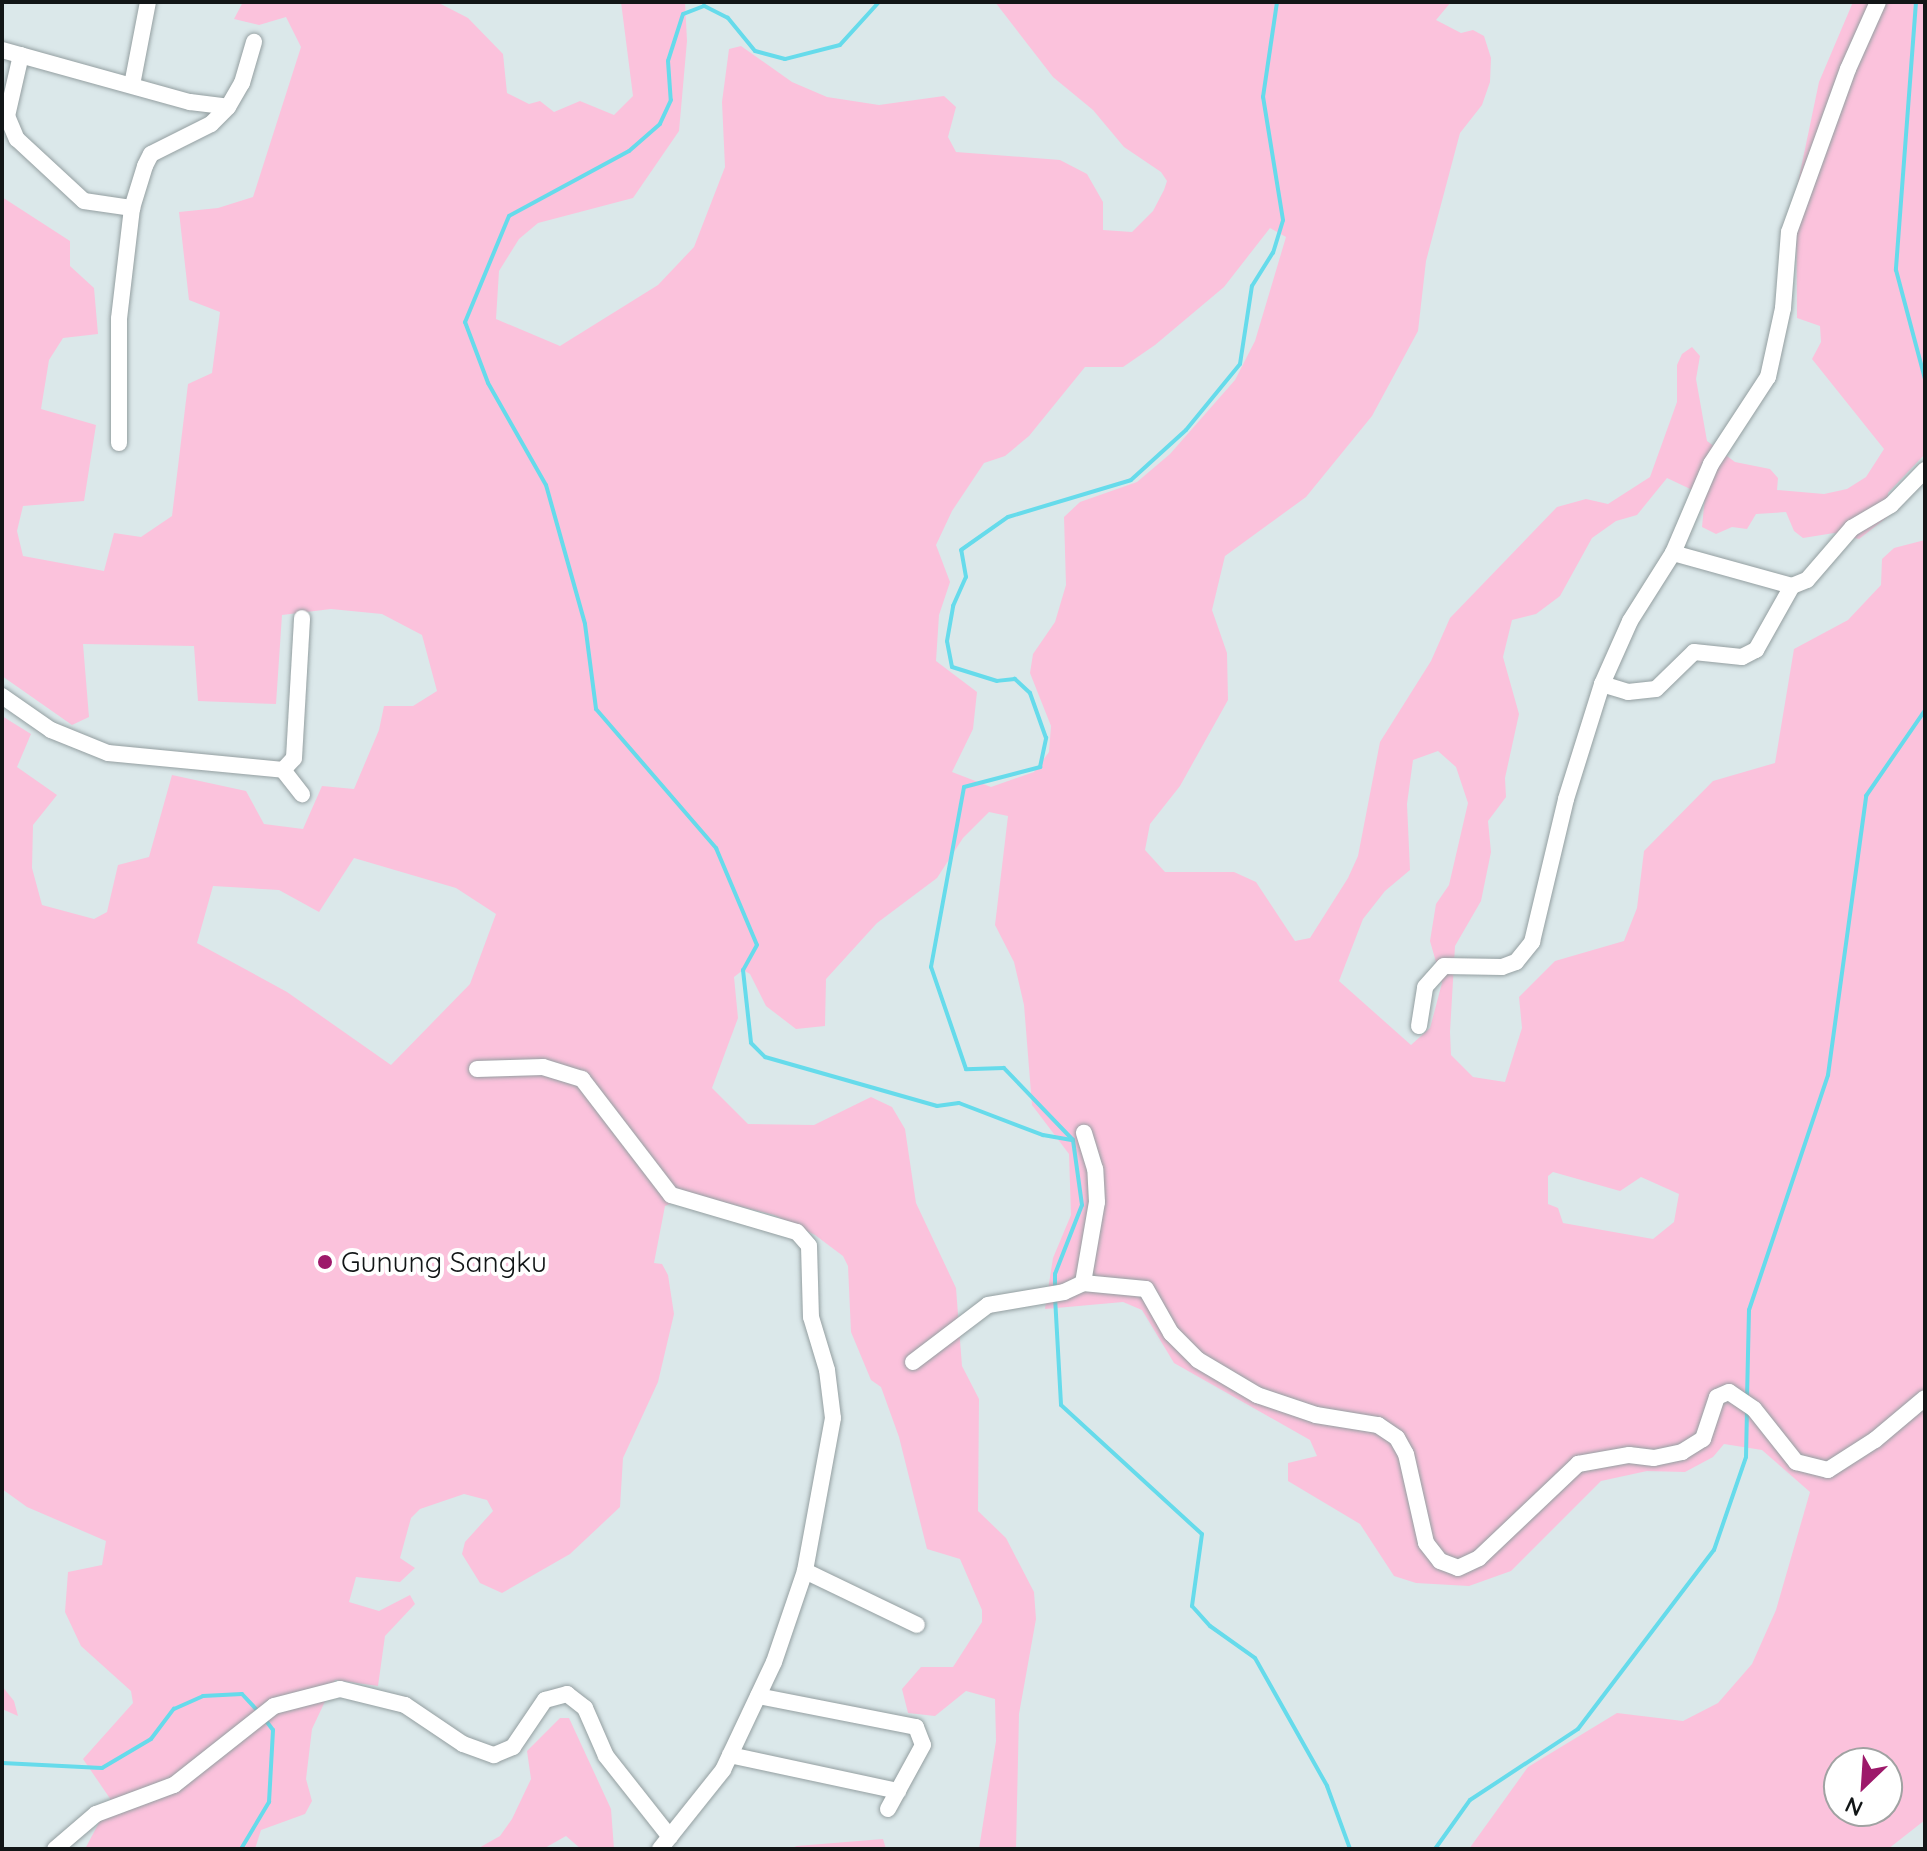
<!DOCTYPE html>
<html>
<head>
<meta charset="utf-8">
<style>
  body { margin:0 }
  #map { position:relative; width:1927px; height:1851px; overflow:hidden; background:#dbe8ea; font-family:Quicksand,sans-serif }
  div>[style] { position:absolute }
  .green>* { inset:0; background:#fbc2dc }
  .stream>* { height:4px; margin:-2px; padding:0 2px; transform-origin:2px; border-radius:2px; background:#66dbeb }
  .roads { filter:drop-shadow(0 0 2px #949fa1) drop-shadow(0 0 2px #949fa1) }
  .street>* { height:16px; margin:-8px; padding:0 8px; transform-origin:8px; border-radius:8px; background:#fff }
  .dots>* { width:22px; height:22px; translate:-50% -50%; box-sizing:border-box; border:4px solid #fff; border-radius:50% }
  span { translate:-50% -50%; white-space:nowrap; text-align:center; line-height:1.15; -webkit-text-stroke:8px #fff; paint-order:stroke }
  .poi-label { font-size:28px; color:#121617 }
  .left { translate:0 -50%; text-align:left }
  .frame { position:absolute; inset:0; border:4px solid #121617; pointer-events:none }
  .north { position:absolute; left:1823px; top:1747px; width:80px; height:80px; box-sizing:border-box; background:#fff; border:2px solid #a0a2a2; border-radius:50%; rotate:205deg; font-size:22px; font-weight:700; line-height:32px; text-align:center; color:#121617 }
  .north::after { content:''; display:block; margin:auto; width:28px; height:36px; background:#9d196a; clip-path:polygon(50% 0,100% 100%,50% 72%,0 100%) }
</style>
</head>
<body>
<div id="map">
  <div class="green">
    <div style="clip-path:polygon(evenodd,243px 2px,437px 2px,468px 18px,503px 54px,507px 93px,529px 104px,540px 101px,554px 112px,580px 101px,614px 115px,633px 96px,621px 2px,685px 2px,687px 41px,679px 131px,633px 198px,538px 223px,519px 239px,499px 271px,496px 319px,560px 346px,658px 285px,694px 247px,725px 167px,722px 102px,729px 49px,741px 46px,792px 82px,827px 97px,879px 105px,944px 96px,956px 107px,948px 137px,956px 152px,1060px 160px,1087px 174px,1103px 202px,1103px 230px,1132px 232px,1153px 211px,1164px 190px,1167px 181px,1161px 172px,1124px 147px,1093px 110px,1053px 77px,995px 2px,1451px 2px,1436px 20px,1461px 33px,1473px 30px,1484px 36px,1491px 58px,1490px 82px,1482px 105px,1460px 133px,1426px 261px,1418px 331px,1372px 416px,1306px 497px,1225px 556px,1212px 610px,1227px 653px,1228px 700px,1180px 786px,1150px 824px,1145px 850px,1165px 872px,1234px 872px,1256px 882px,1295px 941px,1310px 938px,1348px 878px,1358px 856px,1380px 742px,1431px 661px,1450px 618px,1557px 507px,1586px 499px,1608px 504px,1650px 477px,1677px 402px,1677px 365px,1682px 354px,1692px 347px,1700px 356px,1696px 379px,1707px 441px,1735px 462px,1770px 469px,1778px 478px,1777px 490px,1824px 494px,1847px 489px,1866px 477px,1884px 449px,1812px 359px,1821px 342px,1820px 326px,1797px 318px,1796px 192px,1819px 82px,1853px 2px,1925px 2px,1925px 454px,1888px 493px,1890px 515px,1859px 539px,1834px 533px,1803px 538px,1794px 531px,1786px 512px,1756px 514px,1747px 529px,1732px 527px,1716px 534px,1702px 527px,1705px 496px,1667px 478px,1637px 515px,1616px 521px,1592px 538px,1560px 596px,1536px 614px,1512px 620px,1503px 657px,1519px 714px,1505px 778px,1506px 797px,1488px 821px,1491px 852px,1481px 901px,1455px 946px,1450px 1032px,1451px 1055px,1473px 1077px,1505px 1082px,1522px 1028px,1519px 997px,1555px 961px,1624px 941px,1637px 908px,1644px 851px,1713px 781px,1775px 763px,1794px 649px,1848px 620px,1881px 585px,1882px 559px,1894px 548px,1925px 540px,1925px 1820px,1888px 1849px,1469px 1849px,1528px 1767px,1617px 1713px,1683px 1721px,1718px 1703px,1752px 1664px,1776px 1610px,1810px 1492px,1762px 1450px,1724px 1444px,1713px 1457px,1685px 1472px,1647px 1471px,1601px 1481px,1511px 1571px,1469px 1586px,1416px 1583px,1394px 1576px,1360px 1524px,1288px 1481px,1288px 1463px,1317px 1456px,1310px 1440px,1174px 1363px,1142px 1310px,1123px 1302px,1045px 1309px,1053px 1258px,1071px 1215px,1069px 1154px,1032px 1105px,1024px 1005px,1014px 962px,995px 925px,1008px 816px,989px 812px,963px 838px,937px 878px,877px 923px,826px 979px,825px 1026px,796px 1029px,766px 1006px,750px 974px,743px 970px,734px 977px,738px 1018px,712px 1088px,748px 1124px,814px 1125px,871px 1097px,892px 1107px,905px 1129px,916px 1203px,956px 1288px,962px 1366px,979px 1399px,978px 1511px,1006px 1538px,1034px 1592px,1036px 1619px,1019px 1714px,1016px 1849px,979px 1849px,996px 1741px,995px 1699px,966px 1691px,935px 1716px,908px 1713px,902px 1689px,921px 1667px,953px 1667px,982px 1622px,982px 1610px,960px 1559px,927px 1549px,899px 1437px,881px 1387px,871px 1380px,851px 1332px,848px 1266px,843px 1256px,815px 1235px,774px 1215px,692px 1194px,665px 1206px,654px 1263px,662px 1264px,668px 1275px,674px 1314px,658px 1382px,623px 1458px,620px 1507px,570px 1554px,502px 1593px,480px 1583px,462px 1554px,465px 1542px,493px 1511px,487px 1500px,464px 1494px,420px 1509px,411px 1518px,400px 1558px,415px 1568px,400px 1582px,356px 1577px,349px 1602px,379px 1611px,410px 1595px,415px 1604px,385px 1636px,378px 1686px,335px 1680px,312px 1729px,306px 1779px,312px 1801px,305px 1814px,261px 1830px,255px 1849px,85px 1849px,111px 1800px,83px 1759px,133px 1703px,131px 1691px,81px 1646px,65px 1612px,68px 1572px,102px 1565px,106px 1541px,27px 1507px,2px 1489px,2px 716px,31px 734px,17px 767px,57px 795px,33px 825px,32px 868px,42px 905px,94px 919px,107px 912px,118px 865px,149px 857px,172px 775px,246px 791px,264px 824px,303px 829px,322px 786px,354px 789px,379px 730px,384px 706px,413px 706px,437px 691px,422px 635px,382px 614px,331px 609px,282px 615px,276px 704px,198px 701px,194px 646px,83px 644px,89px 717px,72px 725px,2px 676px,2px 197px,70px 241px,70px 266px,94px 288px,98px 334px,63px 338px,49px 360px,41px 409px,96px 425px,84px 501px,23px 506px,17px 531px,23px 556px,104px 571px,114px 533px,141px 537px,172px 516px,188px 384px,212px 373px,220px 312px,189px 300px,179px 212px,218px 208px,253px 197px,301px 47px,286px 17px,259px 25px,234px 19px,243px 2px,1270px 228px,1286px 237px,1255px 341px,1235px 380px,1170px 454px,1137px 482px,1080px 502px,1064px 517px,1066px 585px,1055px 622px,1033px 654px,1030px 673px,1051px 726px,1049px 752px,1034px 772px,991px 787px,952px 772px,973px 729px,977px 692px,936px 661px,939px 615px,950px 582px,936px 545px,952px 511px,984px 463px,1005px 456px,1029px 436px,1085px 367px,1123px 367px,1155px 345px,1224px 287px,1270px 228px,243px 2px,1438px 751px,1456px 767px,1468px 803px,1449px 885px,1436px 904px,1430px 941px,1442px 983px,1430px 1028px,1411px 1045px,1339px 981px,1363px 919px,1385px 891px,1410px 870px,1407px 804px,1413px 760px,1438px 751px,243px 2px,354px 858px,456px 888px,496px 914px,470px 984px,391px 1065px,287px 992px,197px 943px,213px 886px,279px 890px,319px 912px,354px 858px,243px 2px,1553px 1172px,1620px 1191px,1641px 1177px,1679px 1194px,1674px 1222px,1653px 1239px,1563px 1223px,1558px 1208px,1548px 1204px,1548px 1176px,1553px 1172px,243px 2px,1839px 1763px,1887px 1763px,1887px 1811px,1839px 1811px,1839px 1763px)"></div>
    <div style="clip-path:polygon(2px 1686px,14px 1701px,18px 1716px,2px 1709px)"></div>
    <div style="clip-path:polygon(560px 1718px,569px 1718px,611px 1809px,614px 1849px,581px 1849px,566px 1836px,543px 1849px,477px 1849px,500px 1836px,512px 1819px,531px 1779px,527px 1751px)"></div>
    <div style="clip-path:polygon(883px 1839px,886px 1849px,789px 1849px,797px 1846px)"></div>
  </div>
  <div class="stream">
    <div style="left:879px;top:2px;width:58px;rotate:132.2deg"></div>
    <div style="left:840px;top:45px;width:57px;rotate:165.7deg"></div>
    <div style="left:785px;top:59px;width:31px;rotate:-165deg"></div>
    <div style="left:755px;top:51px;width:43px;rotate:-129.3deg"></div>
    <div style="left:728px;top:18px;width:27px;rotate:-153deg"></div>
    <div style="left:704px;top:6px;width:22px;rotate:159deg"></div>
    <div style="left:683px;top:14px;width:49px;rotate:107.7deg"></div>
    <div style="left:668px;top:61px;width:39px;rotate:86deg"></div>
    <div style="left:671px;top:100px;width:26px;rotate:115deg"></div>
    <div style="left:660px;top:124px;width:41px;rotate:138.9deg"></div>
    <div style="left:629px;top:151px;width:136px;rotate:151.6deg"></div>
    <div style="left:509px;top:216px;width:115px;rotate:112.5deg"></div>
    <div style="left:465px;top:322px;width:65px;rotate:69.3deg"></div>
    <div style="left:488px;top:383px;width:117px;rotate:60.4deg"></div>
    <div style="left:546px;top:485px;width:144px;rotate:74.3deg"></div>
    <div style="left:585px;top:624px;width:86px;rotate:82.6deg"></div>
    <div style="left:596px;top:709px;width:184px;rotate:49.2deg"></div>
    <div style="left:716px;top:848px;width:105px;rotate:67.1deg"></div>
    <div style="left:757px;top:945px;width:29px;rotate:119deg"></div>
    <div style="left:743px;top:970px;width:73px;rotate:83.7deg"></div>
    <div style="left:751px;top:1043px;width:20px;rotate:45deg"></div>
    <div style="left:765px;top:1057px;width:179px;rotate:15.9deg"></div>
    <div style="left:937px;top:1106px;width:22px;rotate:-8deg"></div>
    <div style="left:959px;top:1103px;width:90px;rotate:20.9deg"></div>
    <div style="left:1043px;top:1135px;width:29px;rotate:10deg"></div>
    <div style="left:1916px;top:2px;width:269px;rotate:94.3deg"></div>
    <div style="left:1896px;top:270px;width:113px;rotate:75.1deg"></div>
    <div style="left:1055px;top:1288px;width:14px;rotate:-90deg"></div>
    <div style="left:1055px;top:1274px;width:74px;rotate:-68.6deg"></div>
    <div style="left:1082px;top:1205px;width:66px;rotate:-97.9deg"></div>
    <div style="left:1073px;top:1140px;width:100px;rotate:-133.8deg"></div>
    <div style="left:1004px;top:1068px;width:38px;rotate:178deg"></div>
    <div style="left:966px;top:1069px;width:108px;rotate:-108.9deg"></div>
    <div style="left:931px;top:967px;width:183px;rotate:-79.6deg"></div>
    <div style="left:964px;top:787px;width:79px;rotate:-14.7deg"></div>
    <div style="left:1040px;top:767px;width:30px;rotate:-78deg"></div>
    <div style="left:1046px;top:738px;width:48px;rotate:-109.6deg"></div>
    <div style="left:1030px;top:693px;width:21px;rotate:-137deg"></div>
    <div style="left:1015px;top:679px;width:18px;rotate:174deg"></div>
    <div style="left:997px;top:681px;width:47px;rotate:-162.7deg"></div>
    <div style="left:952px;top:667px;width:26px;rotate:-101deg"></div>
    <div style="left:947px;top:641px;width:36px;rotate:-80deg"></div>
    <div style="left:953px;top:606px;width:32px;rotate:-66deg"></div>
    <div style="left:966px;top:577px;width:27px;rotate:-100deg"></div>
    <div style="left:961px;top:550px;width:57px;rotate:-35.1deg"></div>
    <div style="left:1008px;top:517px;width:128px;rotate:-16.7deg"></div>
    <div style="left:1131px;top:480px;width:74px;rotate:-42.3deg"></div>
    <div style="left:1186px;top:430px;width:85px;rotate:-50.7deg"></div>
    <div style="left:1240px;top:364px;width:79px;rotate:-81.3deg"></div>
    <div style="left:1252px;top:286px;width:39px;rotate:-58deg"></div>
    <div style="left:1273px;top:253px;width:34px;rotate:-73deg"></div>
    <div style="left:1283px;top:220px;width:125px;rotate:-99.2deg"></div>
    <div style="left:1263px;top:97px;width:96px;rotate:-81.6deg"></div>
    <div style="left:1055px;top:1297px;width:108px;rotate:86.8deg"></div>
    <div style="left:1061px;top:1405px;width:191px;rotate:42.5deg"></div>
    <div style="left:1202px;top:1534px;width:73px;rotate:97.9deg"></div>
    <div style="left:1192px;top:1606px;width:27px;rotate:48deg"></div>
    <div style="left:1210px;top:1626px;width:55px;rotate:35.4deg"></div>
    <div style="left:1255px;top:1658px;width:147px;rotate:60.6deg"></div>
    <div style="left:1327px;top:1786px;width:67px;rotate:69.9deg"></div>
    <div style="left:1747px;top:1398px;width:88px;rotate:-88.7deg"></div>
    <div style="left:1749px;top:1310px;width:248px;rotate:-71.4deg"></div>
    <div style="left:1828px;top:1075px;width:282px;rotate:-82.2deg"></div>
    <div style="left:1866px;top:796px;width:104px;rotate:-55.5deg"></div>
    <div style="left:2px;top:1763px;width:100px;rotate:2.9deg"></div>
    <div style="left:102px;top:1768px;width:57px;rotate:-30.6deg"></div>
    <div style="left:151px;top:1739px;width:38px;rotate:-53deg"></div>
    <div style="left:174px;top:1709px;width:32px;rotate:-24deg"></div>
    <div style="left:203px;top:1696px;width:39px;rotate:-3deg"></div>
    <div style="left:242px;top:1694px;width:23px;rotate:47deg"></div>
    <div style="left:241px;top:1849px;width:55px;rotate:-59.2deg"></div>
    <div style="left:269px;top:1802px;width:72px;rotate:-86.8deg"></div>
    <div style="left:273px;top:1730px;width:15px;rotate:-127deg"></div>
    <div style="left:1435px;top:1849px;width:60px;rotate:-54.5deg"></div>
    <div style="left:1470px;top:1800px;width:129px;rotate:-33.3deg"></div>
    <div style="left:1578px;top:1729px;width:225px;rotate:-52.8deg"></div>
    <div style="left:1714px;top:1550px;width:98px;rotate:-71deg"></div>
    <div style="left:1746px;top:1457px;width:46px;rotate:-88.8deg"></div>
  </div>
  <div class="roads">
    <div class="street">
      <div style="left:2px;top:50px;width:195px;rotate:15.5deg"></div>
      <div style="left:190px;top:102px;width:38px;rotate:7deg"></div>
      <div style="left:228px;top:107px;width:24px;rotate:135deg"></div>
      <div style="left:211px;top:124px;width:67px;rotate:153.4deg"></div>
      <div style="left:151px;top:154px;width:13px;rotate:117deg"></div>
      <div style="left:145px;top:166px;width:44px;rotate:107.2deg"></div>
      <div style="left:132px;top:208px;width:112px;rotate:96.7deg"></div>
      <div style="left:119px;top:319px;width:124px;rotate:90deg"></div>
      <div style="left:21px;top:55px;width:63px;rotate:102.9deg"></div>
      <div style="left:7px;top:116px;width:25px;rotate:67deg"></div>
      <div style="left:17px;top:139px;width:91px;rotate:42.8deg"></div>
      <div style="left:84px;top:201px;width:49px;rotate:8.3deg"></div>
      <div style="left:132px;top:85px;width:85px;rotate:-79.1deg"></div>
      <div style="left:228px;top:107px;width:28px;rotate:-60deg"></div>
      <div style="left:242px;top:83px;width:43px;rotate:-73.7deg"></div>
      <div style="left:1673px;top:553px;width:123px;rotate:15.5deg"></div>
      <div style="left:1602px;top:684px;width:27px;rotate:17deg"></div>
      <div style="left:1628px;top:692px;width:28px;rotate:-6deg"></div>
      <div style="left:1656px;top:689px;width:53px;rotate:-44.2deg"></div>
      <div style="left:1694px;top:652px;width:48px;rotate:5.9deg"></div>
      <div style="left:1742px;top:657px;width:16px;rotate:-27deg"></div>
      <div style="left:1756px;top:650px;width:73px;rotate:-60.6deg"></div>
      <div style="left:1792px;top:586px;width:16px;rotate:-22deg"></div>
      <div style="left:1807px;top:580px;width:69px;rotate:-49.1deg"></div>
      <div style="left:1852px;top:528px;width:45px;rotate:-30.5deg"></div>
      <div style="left:1891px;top:505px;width:49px;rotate:-45.8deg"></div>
      <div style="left:2px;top:696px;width:60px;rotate:34.8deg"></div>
      <div style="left:51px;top:730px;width:61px;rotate:22deg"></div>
      <div style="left:108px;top:753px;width:176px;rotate:5.5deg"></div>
      <div style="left:283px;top:770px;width:31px;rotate:52deg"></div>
      <div style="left:283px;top:770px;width:16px;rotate:-47deg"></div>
      <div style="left:294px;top:758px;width:140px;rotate:-86.7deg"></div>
      <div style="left:1419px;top:1026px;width:39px;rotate:-81deg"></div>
      <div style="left:1425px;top:987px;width:28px;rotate:-48deg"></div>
      <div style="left:1444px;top:966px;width:58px;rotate:1deg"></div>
      <div style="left:1502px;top:967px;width:15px;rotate:-20deg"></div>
      <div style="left:1516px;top:962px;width:26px;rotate:-51deg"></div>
      <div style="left:1532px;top:942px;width:147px;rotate:-76.6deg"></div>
      <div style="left:1566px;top:799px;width:121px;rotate:-72.6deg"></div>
      <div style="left:1602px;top:684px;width:69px;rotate:-66deg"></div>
      <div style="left:1630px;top:621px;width:80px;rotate:-57.7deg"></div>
      <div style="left:1673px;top:553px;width:97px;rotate:-66.9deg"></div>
      <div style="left:1711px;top:464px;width:104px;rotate:-56.8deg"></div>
      <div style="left:1768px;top:377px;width:71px;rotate:-77.7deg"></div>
      <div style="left:1783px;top:308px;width:76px;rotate:-85.5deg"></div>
      <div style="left:1789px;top:232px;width:173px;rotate:-70.1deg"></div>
      <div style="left:1848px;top:69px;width:73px;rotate:-65.9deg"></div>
      <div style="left:477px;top:1069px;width:66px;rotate:-1.7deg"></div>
      <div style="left:543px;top:1067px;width:41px;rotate:17.1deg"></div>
      <div style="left:582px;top:1079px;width:146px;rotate:52.5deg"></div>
      <div style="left:671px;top:1195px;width:131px;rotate:16.4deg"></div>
      <div style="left:797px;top:1232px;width:18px;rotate:49deg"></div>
      <div style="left:809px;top:1246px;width:71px;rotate:88.4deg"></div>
      <div style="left:811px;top:1317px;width:55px;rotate:73.2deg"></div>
      <div style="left:827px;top:1370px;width:48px;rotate:82.9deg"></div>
      <div style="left:833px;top:1418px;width:156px;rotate:100.4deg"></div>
      <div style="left:805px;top:1571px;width:96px;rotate:108.8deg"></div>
      <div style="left:774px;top:1662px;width:119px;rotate:115.3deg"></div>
      <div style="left:723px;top:1770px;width:101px;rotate:128.6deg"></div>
      <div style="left:1083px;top:1283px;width:82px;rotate:-80.2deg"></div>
      <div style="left:1097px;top:1202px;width:33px;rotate:-93deg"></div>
      <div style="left:1095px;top:1169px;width:38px;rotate:-107deg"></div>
      <div style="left:913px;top:1362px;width:94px;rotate:-37.2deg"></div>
      <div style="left:988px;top:1305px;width:77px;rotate:-9.7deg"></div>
      <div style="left:1064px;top:1292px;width:21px;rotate:-25deg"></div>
      <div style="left:1083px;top:1283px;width:63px;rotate:5.4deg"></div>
      <div style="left:1146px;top:1289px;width:51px;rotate:60.4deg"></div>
      <div style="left:1171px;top:1333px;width:38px;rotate:45deg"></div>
      <div style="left:1198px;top:1360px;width:69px;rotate:30.7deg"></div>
      <div style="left:1257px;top:1395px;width:62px;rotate:18.7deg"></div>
      <div style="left:1316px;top:1415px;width:63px;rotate:9.2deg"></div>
      <div style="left:1378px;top:1425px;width:23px;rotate:34deg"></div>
      <div style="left:1397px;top:1438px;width:18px;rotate:61deg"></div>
      <div style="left:1406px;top:1454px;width:91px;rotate:77.3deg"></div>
      <div style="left:1426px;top:1543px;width:23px;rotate:52deg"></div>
      <div style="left:1440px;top:1561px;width:19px;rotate:21deg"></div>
      <div style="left:1458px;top:1568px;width:23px;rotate:-25deg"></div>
      <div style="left:1479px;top:1558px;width:137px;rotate:-43.5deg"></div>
      <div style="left:1578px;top:1464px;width:52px;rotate:-10deg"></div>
      <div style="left:1629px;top:1455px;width:25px;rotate:7deg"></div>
      <div style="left:1654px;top:1458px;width:29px;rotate:-12deg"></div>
      <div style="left:1682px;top:1452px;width:25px;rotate:-32deg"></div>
      <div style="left:1703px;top:1439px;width:44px;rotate:-71.6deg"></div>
      <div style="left:1717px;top:1397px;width:13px;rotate:-23deg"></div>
      <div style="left:1729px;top:1392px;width:30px;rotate:34deg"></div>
      <div style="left:1754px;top:1409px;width:68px;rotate:51.6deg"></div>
      <div style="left:1796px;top:1462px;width:33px;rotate:14deg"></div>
      <div style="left:1828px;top:1470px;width:56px;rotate:-32.6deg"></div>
      <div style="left:1875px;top:1440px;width:65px;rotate:-40deg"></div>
      <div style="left:805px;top:1571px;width:124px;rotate:25.7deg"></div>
      <div style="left:758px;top:1696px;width:161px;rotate:11.1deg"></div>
      <div style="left:916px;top:1727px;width:19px;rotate:69deg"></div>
      <div style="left:923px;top:1745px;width:73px;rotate:118.7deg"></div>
      <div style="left:730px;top:1755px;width:172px;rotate:12.1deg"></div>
      <div style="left:55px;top:1849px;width:54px;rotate:-40.5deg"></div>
      <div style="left:96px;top:1814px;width:83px;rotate:-20.4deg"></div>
      <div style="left:174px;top:1785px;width:127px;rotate:-38.3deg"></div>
      <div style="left:274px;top:1706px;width:68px;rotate:-14.4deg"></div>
      <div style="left:340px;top:1689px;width:67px;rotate:13.8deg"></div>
      <div style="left:405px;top:1705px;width:70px;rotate:33.9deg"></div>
      <div style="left:463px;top:1744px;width:33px;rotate:20deg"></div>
      <div style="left:494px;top:1755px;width:21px;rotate:-23deg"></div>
      <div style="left:513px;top:1747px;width:57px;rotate:-55.8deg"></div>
      <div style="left:545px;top:1700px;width:23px;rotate:-15deg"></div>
      <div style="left:567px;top:1694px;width:23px;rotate:38deg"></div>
      <div style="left:585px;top:1708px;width:52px;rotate:66.4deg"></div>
      <div style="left:606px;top:1756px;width:103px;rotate:51.7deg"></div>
    </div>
  </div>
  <div class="dots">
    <div style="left:325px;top:1262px;background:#9d196a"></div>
  </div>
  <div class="poi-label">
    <span class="left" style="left:341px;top:1262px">Gunung Sangku</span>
  </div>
  <div class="frame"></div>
  <div class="north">N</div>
</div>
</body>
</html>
